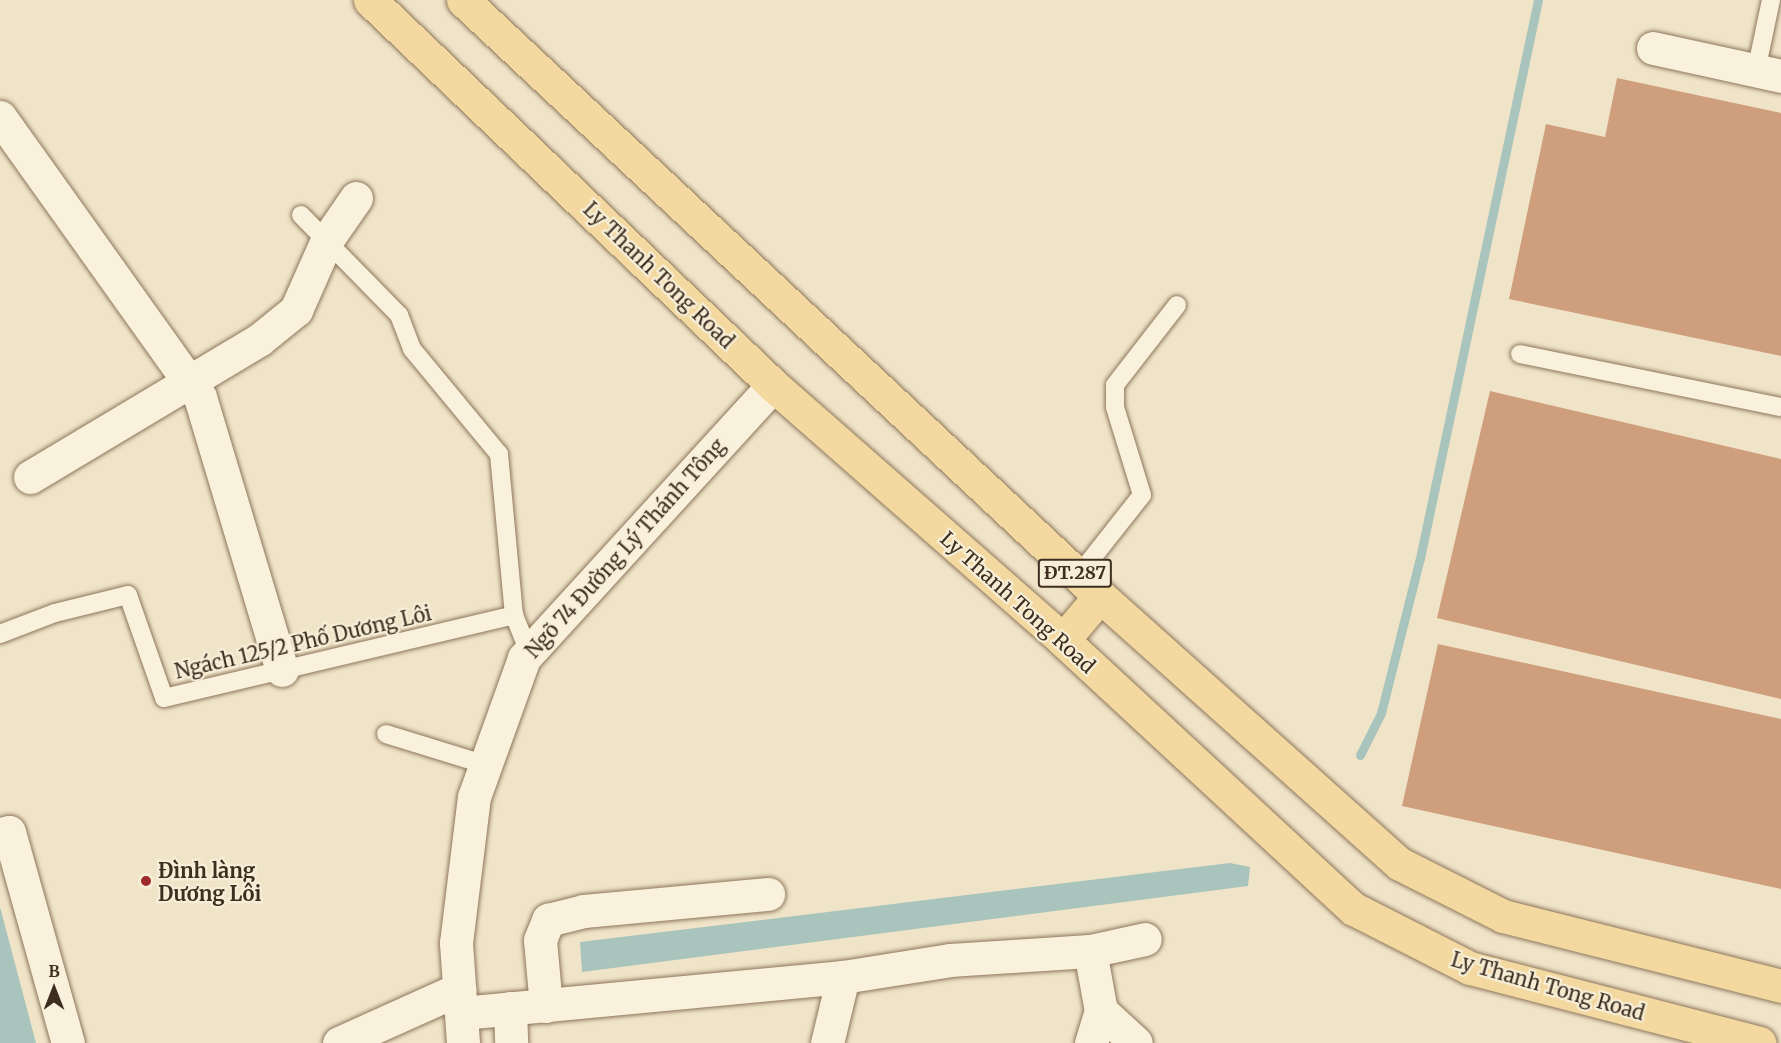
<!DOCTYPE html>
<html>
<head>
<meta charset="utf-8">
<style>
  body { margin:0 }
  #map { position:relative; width:1781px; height:1043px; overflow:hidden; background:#f0e4c8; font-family:Merriweather,serif }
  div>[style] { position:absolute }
  .water>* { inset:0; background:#a9c4bc }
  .stream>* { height:9px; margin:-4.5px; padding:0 4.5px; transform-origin:4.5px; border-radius:4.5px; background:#a9c4bc }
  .building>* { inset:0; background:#cf9f7d }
  .roads { filter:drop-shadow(0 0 2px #8d765c) drop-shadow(0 0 2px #8d765c) }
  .service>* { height:18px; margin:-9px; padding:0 9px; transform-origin:9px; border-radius:9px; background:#faf1dc }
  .minor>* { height:33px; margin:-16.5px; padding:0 16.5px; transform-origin:16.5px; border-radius:16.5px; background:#faf1dc }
  .tertiary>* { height:33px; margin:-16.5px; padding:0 16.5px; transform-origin:16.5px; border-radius:16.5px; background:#faf1dc }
  .primary>* { height:33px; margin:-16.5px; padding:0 16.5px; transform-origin:16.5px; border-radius:16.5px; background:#f3d9a0 }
  .dots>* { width:16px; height:16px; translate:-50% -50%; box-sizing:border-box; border:3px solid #f7eed8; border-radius:50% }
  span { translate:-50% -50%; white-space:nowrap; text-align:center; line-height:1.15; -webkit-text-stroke:4.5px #f7eed8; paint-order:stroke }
  .shield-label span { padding:2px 4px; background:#f7eed8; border:2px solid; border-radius:4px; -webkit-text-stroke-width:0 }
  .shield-label { font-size:18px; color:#3d2e20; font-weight:700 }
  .street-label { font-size:20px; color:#3d2e20 }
  .poi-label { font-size:20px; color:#3d2e20; font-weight:700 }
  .left { translate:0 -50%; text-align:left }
  .north { position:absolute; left:24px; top:959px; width:60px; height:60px; -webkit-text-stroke:4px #f7eed8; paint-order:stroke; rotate:0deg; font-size:16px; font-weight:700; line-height:24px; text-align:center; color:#3d2e20 }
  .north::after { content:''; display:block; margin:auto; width:21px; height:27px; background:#3d2e20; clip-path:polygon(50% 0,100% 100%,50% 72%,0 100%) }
</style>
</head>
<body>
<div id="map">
  <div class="water">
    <div style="clip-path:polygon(1230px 863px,1250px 867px,1248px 886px,582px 972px,580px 942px)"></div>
    <div style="clip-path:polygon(0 907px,36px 1043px,0 1043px)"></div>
  </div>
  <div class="stream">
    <div style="left:1360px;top:755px;width:47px;rotate:-63.4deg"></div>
    <div style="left:1381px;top:713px;width:160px;rotate:-75.9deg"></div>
    <div style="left:1420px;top:558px;width:570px;rotate:-78.06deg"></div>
  </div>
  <div class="building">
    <div style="clip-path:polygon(1617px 78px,1781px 113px,1781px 356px,1509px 299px,1546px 124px,1605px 137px)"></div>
    <div style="clip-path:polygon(1490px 391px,1781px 459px,1781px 699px,1437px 618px)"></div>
    <div style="clip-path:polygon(1438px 644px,1781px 719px,1781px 889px,1402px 806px)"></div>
  </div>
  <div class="roads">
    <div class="service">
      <div style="left:1756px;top:71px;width:73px;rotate:-78.1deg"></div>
      <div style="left:301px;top:215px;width:140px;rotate:45.6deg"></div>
      <div style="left:399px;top:315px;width:36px;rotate:69deg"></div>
      <div style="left:412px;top:349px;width:136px;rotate:50.4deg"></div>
      <div style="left:499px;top:454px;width:162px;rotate:84.7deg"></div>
      <div style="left:514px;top:615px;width:40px;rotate:68deg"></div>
      <div style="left:1520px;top:354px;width:266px;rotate:11.5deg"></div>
      <div style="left:1078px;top:576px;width:103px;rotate:-51.7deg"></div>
      <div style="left:1142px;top:495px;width:92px;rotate:-107.1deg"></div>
      <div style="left:1115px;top:407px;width:22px;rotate:-90deg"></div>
      <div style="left:1115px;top:385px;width:101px;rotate:-52.2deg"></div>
      <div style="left:0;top:634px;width:59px;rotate:-20.9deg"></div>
      <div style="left:55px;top:613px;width:75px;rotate:-13.9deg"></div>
      <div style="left:128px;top:595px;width:109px;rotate:70.7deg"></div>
      <div style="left:164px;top:698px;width:360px;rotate:-13.3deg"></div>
      <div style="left:386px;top:734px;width:105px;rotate:17.2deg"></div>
    </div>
    <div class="minor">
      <div style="left:1653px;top:48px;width:131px;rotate:12.3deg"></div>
      <div style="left:0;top:117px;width:344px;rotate:54.5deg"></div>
      <div style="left:200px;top:397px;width:285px;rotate:73.3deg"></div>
      <div style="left:30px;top:477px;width:267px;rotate:-30.9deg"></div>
      <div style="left:259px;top:340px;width:48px;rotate:-39deg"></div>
      <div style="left:296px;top:310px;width:77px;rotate:-66.1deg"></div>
      <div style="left:327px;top:240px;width:51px;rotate:-55.4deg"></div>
      <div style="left:1090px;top:951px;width:61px;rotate:79.6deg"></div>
      <div style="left:546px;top:1006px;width:66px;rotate:-95.2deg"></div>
      <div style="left:540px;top:940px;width:22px;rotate:-68deg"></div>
      <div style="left:548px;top:920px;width:37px;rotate:-14deg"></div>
      <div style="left:584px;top:911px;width:185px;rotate:-5.3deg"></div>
      <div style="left:510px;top:1008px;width:35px;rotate:88deg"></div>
      <div style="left:462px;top:1013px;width:383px;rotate:-5.4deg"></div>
      <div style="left:843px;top:977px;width:108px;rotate:-9deg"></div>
      <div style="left:950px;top:960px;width:140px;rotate:-3.7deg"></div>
      <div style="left:1090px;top:951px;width:56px;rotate:-12.3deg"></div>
      <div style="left:339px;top:1043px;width:132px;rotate:-24.2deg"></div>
      <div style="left:463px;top:1043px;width:100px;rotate:-94deg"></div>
      <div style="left:456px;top:943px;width:147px;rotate:-83deg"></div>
      <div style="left:474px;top:797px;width:148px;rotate:-70.2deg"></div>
      <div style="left:524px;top:658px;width:369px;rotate:-47.6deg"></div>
      <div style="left:827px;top:1043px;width:68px;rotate:-76.4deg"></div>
      <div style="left:1091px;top:1043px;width:34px;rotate:-73deg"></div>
      <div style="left:1101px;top:1011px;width:47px;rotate:42.4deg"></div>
    </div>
    <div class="tertiary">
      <div style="left:0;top:834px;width:9px;rotate:-13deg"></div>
      <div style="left:9px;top:832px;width:219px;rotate:74.4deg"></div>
    </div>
    <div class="primary">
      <div style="left:370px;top:0;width:557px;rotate:43.69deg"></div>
      <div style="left:773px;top:385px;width:386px;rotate:41.3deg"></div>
      <div style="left:1063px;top:640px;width:396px;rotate:42.8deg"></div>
      <div style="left:1354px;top:909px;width:130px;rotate:27deg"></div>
      <div style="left:1470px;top:968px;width:299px;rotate:14.5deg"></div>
      <div style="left:463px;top:0;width:872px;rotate:43.1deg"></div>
      <div style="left:1100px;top:596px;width:402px;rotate:41.8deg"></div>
      <div style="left:1400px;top:864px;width:115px;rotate:26.8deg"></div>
      <div style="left:1503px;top:916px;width:287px;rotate:14.1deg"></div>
      <div style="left:1063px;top:640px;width:57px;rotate:-49.9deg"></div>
    </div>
  </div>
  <div class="dots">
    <div style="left:146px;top:881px;background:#9e2a2b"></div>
  </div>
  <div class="shield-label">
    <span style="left:1075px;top:573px">ĐT.287</span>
  </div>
  <div class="street-label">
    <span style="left:659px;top:275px;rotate:44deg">Ly Thanh Tong Road</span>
    <span style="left:625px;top:548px;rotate:-48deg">Ngõ 74 Đường Lý Thánh Tông</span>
    <span style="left:1018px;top:602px;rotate:42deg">Ly Thanh Tong Road</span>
    <span style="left:303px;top:642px;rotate:-13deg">Ngách 125/2 Phố Dương Lôi</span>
    <span style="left:1548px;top:986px;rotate:16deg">Ly Thanh Tong Road</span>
  </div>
  <div class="poi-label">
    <span class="left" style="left:158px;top:882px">Đình làng<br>Dương Lôi</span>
  </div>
  <div class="north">B</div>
</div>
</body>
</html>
